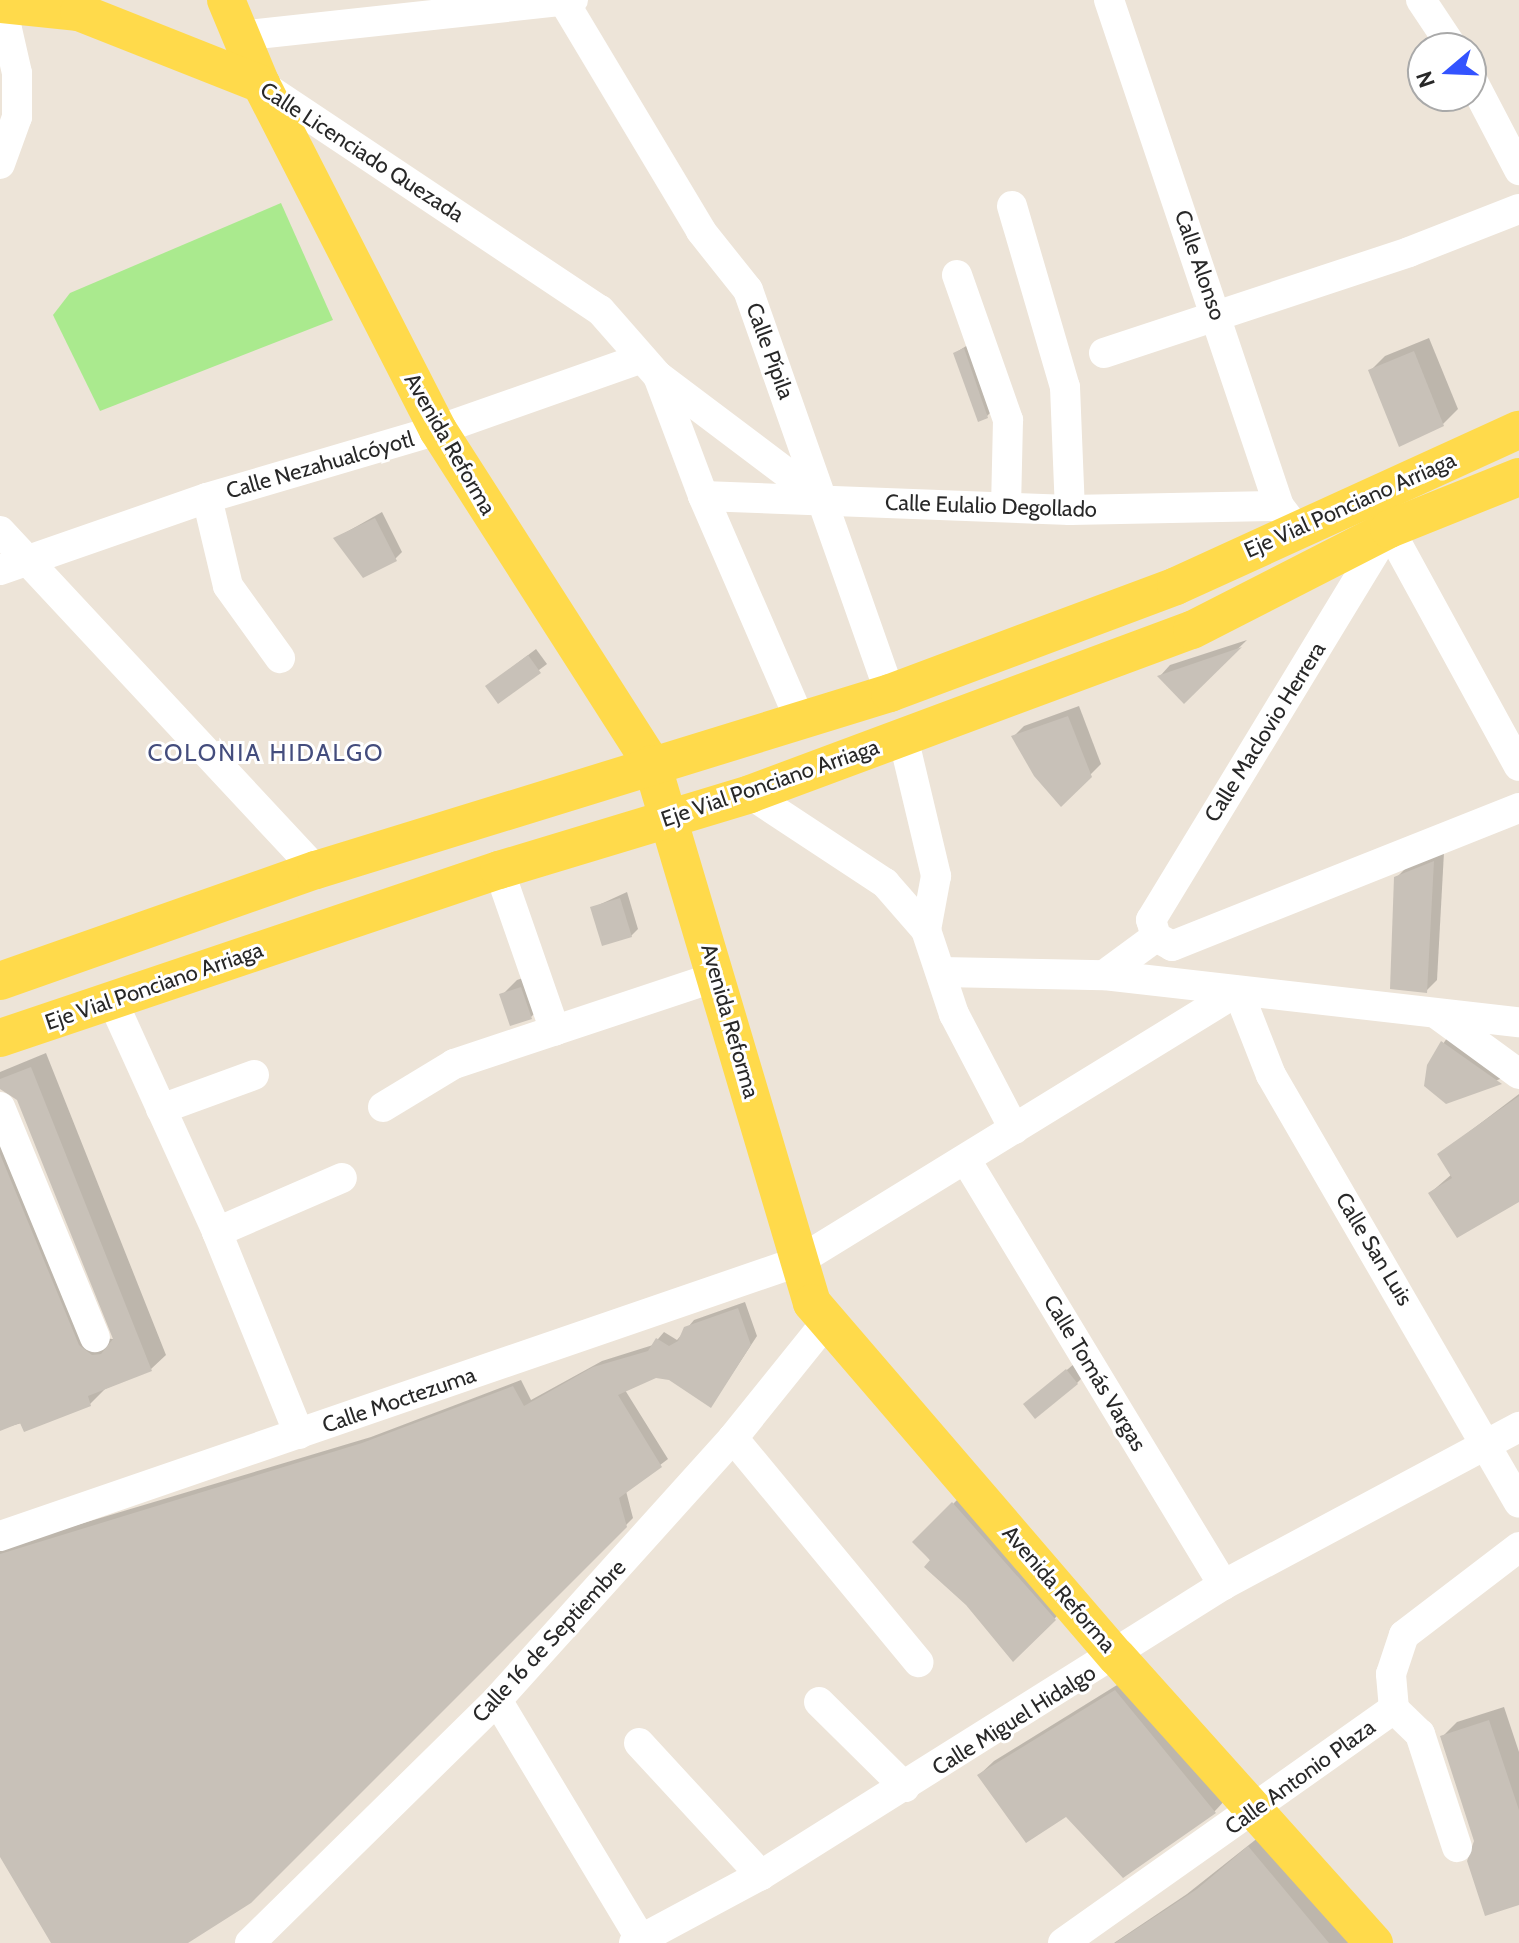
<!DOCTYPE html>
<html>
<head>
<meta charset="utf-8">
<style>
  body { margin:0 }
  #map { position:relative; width:1519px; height:1943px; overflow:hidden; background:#ede4d8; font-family:Cabin,sans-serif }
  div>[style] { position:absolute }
  .green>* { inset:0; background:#aaea8e }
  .shadow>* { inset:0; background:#0003 }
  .building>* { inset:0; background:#c8c1b8 }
  .minor>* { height:30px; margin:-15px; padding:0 15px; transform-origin:15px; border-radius:15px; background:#fff }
  .major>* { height:38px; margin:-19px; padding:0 19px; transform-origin:19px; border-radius:19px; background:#ffda4b }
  span { translate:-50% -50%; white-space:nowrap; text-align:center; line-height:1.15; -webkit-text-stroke:6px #fff; paint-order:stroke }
  .street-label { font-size:22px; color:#282828 }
  .neighbourhood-label { font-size:24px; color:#444d7d; letter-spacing:2px }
  .north { position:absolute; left:1407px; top:32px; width:80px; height:80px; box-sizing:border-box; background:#fff; border:2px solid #a9a9a9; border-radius:50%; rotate:251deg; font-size:22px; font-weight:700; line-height:32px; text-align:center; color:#282828 }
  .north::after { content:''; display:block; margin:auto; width:28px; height:36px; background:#3353ff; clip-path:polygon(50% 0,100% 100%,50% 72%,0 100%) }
</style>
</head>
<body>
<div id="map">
  <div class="green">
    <div style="clip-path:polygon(281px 203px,333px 320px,100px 411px,53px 315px,70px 293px)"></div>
  </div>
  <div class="shadow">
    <div style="clip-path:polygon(1429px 338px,1458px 409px,1443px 424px,1400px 444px,1371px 370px,1385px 356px)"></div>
    <div style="clip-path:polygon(971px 343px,994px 409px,987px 416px,955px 353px)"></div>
    <div style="clip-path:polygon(382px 512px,402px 552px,395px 559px,336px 538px)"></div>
    <div style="clip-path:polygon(1247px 640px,1184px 701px,1160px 676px,1170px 665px)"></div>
    <div style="clip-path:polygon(536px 649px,547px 664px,498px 701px,487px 686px)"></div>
    <div style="clip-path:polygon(1079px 706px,1101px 764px,1061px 804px,1014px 736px,1024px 726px)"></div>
    <div style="clip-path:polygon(1444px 852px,1437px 980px,1426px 991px,1396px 878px,1407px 867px)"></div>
    <div style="clip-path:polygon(627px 892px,638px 929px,631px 936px,592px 908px)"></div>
    <div style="clip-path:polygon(535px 974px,545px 1003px,531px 1017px,502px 995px,517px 980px)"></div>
    <div style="clip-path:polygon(1449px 1035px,1507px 1076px,1446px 1102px,1429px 1065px)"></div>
    <div style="clip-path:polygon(46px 1053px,166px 1355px,151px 1369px,105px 1389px,90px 1404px,0 1429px,0 1105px,100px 1338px,113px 1339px,114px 1331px,18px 1099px,0 1088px,0 1072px)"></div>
    <div style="clip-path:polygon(1519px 1094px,1519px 1199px,1430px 1193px,1452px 1174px,1440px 1154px)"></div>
    <div style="clip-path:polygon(745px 1302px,757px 1336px,711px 1406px,670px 1378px,656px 1376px,625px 1390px,668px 1459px,626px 1491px,633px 1518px,250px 1902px,184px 1943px,53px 1943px,0 1854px,0 1548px,371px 1437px,521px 1380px,531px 1400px,602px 1361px,653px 1345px,664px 1332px,677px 1340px,694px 1320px)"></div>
    <div style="clip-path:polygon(1074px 1364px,1084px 1376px,1077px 1383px,1033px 1398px)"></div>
    <div style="clip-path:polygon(960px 1497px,1061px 1612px,1013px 1660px,915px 1542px)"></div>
    <div style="clip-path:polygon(1130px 1677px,1228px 1797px,1214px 1812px,1067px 1814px,979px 1775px,994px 1761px)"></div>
    <div style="clip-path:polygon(1504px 1707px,1519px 1752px,1519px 1903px,1476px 1841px,1442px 1737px,1457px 1722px)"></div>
    <div style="clip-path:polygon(1264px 1833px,1356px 1943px,1114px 1943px,1187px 1894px)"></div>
  </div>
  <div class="building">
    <div style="clip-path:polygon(964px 348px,988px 418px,978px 422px,953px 353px)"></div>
    <div style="clip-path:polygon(1414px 351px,1444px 426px,1399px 447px,1368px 370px)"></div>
    <div style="clip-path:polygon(375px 518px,397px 561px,363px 578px,333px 538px)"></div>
    <div style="clip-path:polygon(1242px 647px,1184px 704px,1157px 676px)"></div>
    <div style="clip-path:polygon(528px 655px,541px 673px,498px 704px,485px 686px)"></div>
    <div style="clip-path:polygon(1068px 716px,1092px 777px,1061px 807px,1034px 776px,1011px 736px)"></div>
    <div style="clip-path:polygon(1434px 861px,1427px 993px,1390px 989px,1394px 877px)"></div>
    <div style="clip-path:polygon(620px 898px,632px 937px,602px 946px,590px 907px)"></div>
    <div style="clip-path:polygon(521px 987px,532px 1019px,510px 1026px,499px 994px)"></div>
    <div style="clip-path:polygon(1441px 1041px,1502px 1084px,1446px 1104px,1424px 1086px,1427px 1065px)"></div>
    <div style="clip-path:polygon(31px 1067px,152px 1371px,88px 1396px,91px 1406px,24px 1432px,20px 1423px,0 1431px,0 1154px,79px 1345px,92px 1355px,101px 1354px,113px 1339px,17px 1100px,0 1089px,0 1079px)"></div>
    <div style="clip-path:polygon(1519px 1096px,1519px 1202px,1457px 1238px,1428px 1193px,1452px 1178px,1437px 1154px)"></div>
    <div style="clip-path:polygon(738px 1308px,751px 1345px,711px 1408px,669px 1380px,656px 1378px,618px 1395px,662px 1467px,619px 1498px,627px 1527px,251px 1903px,188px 1943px,51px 1943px,0 1857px,0 1554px,362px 1443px,513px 1386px,524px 1406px,593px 1367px,648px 1351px,656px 1338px,669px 1346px,678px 1341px,684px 1327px)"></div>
    <div style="clip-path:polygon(1066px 1369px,1078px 1384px,1035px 1419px,1023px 1404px)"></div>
    <div style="clip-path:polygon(952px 1502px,1056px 1620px,1013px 1662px,966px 1605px,924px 1567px,930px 1560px,912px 1542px)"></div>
    <div style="clip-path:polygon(1115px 1690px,1216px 1813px,1123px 1878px,1066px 1817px,1026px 1843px,977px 1775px)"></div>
    <div style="clip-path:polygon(1489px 1720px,1519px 1810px,1519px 1905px,1485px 1916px,1467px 1861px,1474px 1841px,1440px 1736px)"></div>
    <div style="clip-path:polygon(1248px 1846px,1329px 1943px,1115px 1943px,1197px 1889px)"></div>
  </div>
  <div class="minor">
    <div style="left:563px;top:0;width:269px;rotate:59.1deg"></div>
    <div style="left:701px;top:231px;width:75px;rotate:51.5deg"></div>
    <div style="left:748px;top:290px;width:427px;rotate:70.6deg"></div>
    <div style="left:1109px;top:0;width:534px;rotate:71.43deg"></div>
    <div style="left:1279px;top:506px;width:20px;rotate:53deg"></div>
    <div style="left:1421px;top:0;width:58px;rotate:56.3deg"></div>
    <div style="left:0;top:19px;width:12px;rotate:55deg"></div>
    <div style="left:7px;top:29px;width:45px;rotate:77.2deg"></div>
    <div style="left:17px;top:73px;width:44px;rotate:90deg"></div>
    <div style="left:17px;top:117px;width:50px;rotate:109.9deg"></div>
    <div style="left:239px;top:36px;width:336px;rotate:-6.2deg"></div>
    <div style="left:1471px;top:78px;width:104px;rotate:62.4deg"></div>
    <div style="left:262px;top:85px;width:406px;rotate:33.7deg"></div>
    <div style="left:600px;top:310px;width:88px;rotate:48.7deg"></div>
    <div style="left:658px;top:376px;width:208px;rotate:37deg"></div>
    <div style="left:1012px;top:206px;width:189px;rotate:73.7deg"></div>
    <div style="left:1065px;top:387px;width:123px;rotate:87.7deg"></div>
    <div style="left:957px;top:275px;width:154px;rotate:70.6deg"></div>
    <div style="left:1008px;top:420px;width:87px;rotate:91.3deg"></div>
    <div style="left:1104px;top:353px;width:321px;rotate:-18.3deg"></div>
    <div style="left:1409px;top:252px;width:118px;rotate:-21.4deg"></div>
    <div style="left:658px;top:376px;width:128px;rotate:69.4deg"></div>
    <div style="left:703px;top:496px;width:246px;rotate:66.6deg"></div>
    <div style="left:703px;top:496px;width:367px;rotate:2.2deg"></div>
    <div style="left:1070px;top:510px;width:209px;rotate:-1.1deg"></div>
    <div style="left:207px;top:498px;width:90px;rotate:76.6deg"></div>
    <div style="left:228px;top:586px;width:89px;rotate:54.2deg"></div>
    <div style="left:0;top:531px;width:463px;rotate:47deg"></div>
    <div style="left:0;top:570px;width:219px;rotate:-19.2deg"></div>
    <div style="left:207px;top:498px;width:241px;rotate:-16.4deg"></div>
    <div style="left:438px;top:430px;width:214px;rotate:-19.4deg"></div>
    <div style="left:903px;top:737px;width:143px;rotate:76.6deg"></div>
    <div style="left:936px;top:876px;width:55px;rotate:100.5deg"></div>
    <div style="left:750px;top:794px;width:162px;rotate:33.4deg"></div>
    <div style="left:885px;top:883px;width:62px;rotate:48.9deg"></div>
    <div style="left:926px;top:930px;width:89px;rotate:71.6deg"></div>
    <div style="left:954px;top:1014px;width:130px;rotate:62.4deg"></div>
    <div style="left:499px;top:870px;width:170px;rotate:70.8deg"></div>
    <div style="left:1156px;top:937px;width:18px;rotate:-106deg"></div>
    <div style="left:1151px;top:920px;width:458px;rotate:-58.7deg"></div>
    <div style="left:1389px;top:529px;width:270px;rotate:61.3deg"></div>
    <div style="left:1156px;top:937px;width:18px;rotate:29deg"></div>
    <div style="left:1172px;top:946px;width:373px;rotate:-21.7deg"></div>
    <div style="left:941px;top:972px;width:163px;rotate:1.1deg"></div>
    <div style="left:1104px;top:975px;width:418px;rotate:6.5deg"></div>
    <div style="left:1104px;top:975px;width:64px;rotate:-36.2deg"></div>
    <div style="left:112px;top:1000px;width:255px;rotate:65.6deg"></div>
    <div style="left:217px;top:1232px;width:218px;rotate:67.9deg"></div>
    <div style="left:1438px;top:1015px;width:100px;rotate:36.1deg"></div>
    <div style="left:0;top:1107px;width:249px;rotate:67.6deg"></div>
    <div style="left:383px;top:1107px;width:83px;rotate:-31.2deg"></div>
    <div style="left:454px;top:1064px;width:278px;rotate:-18.4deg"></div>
    <div style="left:161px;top:1109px;width:99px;rotate:-20.1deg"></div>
    <div style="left:966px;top:1160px;width:497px;rotate:58.8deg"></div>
    <div style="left:217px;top:1232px;width:136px;rotate:-23.4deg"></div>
    <div style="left:733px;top:1438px;width:291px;rotate:50.4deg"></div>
    <div style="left:0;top:1536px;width:843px;rotate:-18.97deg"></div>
    <div style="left:797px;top:1262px;width:518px;rotate:-31.57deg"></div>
    <div style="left:1238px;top:991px;width:90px;rotate:68.6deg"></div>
    <div style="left:1271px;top:1075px;width:494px;rotate:59.9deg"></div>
    <div style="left:497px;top:1700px;width:283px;rotate:59deg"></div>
    <div style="left:819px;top:1702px;width:121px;rotate:44.7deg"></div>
    <div style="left:1394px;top:1709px;width:36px;rotate:44deg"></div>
    <div style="left:1420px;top:1734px;width:119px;rotate:71.9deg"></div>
    <div style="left:639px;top:1743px;width:180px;rotate:47.3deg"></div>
    <div style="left:250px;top:1943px;width:346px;rotate:-44.5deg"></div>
    <div style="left:497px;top:1700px;width:353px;rotate:-48deg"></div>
    <div style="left:733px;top:1438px;width:151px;rotate:-51.2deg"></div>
    <div style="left:634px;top:1943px;width:144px;rotate:-28.2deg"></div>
    <div style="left:761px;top:1875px;width:545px;rotate:-32.12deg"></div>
    <div style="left:1223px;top:1585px;width:336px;rotate:-28.1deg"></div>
    <div style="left:1063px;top:1943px;width:405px;rotate:-35.3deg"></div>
    <div style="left:1394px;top:1709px;width:35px;rotate:-95deg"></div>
    <div style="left:1391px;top:1674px;width:41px;rotate:-71.6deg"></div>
    <div style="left:1404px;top:1635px;width:145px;rotate:-37.4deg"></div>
  </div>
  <div class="major">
    <div style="left:226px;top:0;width:91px;rotate:67.4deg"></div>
    <div style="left:261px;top:84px;width:389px;rotate:62.9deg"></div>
    <div style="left:438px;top:430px;width:397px;rotate:57.4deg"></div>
    <div style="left:652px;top:764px;width:562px;rotate:73.47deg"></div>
    <div style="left:812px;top:1303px;width:467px;rotate:49.3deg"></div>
    <div style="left:1117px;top:1657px;width:385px;rotate:48.1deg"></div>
    <div style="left:0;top:4px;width:79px;rotate:5.8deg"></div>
    <div style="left:79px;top:12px;width:196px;rotate:21.6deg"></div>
    <div style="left:0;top:981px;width:335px;rotate:-19.4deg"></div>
    <div style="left:316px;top:870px;width:601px;rotate:-17.14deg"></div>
    <div style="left:890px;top:693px;width:305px;rotate:-20.5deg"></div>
    <div style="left:1176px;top:586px;width:377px;rotate:-24.5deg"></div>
    <div style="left:0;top:1038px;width:527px;rotate:-18.61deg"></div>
    <div style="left:499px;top:870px;width:262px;rotate:-16.8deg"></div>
    <div style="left:750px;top:794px;width:471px;rotate:-20.4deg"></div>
    <div style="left:1192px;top:630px;width:221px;rotate:-27.1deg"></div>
    <div style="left:1389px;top:529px;width:140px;rotate:-21.8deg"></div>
  </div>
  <div class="street-label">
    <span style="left:362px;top:152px;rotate:33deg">Calle Licenciado Quezada</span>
    <span style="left:1200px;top:265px;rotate:71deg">Calle Alonso</span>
    <span style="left:770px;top:351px;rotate:70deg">Calle Pípila</span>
    <span style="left:450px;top:444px;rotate:60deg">Avenida Reforma</span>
    <span style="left:320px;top:465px;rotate:-16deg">Calle Nezahualcóyotl</span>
    <span style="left:1350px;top:505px;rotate:-24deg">Eje Vial Ponciano Arriaga</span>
    <span style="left:991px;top:506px;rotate:2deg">Calle Eulalio Degollado</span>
    <span style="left:1265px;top:732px;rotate:-58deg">Calle Maclovio Herrera</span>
    <span style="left:770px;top:783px;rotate:-19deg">Eje Vial Ponciano Arriaga</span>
    <span style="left:154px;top:986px;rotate:-19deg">Eje Vial Ponciano Arriaga</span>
    <span style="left:730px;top:1021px;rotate:74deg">Avenida Reforma</span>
    <span style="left:1374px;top:1249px;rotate:59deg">Calle San Luis</span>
    <span style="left:1095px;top:1373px;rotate:59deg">Calle Tomás Vargas</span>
    <span style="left:399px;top:1400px;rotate:-19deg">Calle Moctezuma</span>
    <span style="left:1059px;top:1589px;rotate:49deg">Avenida Reforma</span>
    <span style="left:549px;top:1641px;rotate:-47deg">Calle 16 de Septiembre</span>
    <span style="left:1014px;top:1720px;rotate:-32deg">Calle Miguel Hidalgo</span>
    <span style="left:1300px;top:1777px;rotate:-36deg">Calle Antonio Plaza</span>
  </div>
  <div class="neighbourhood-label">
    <span style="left:266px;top:753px">COLONIA HIDALGO</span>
  </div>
  <div class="north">N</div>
</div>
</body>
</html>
